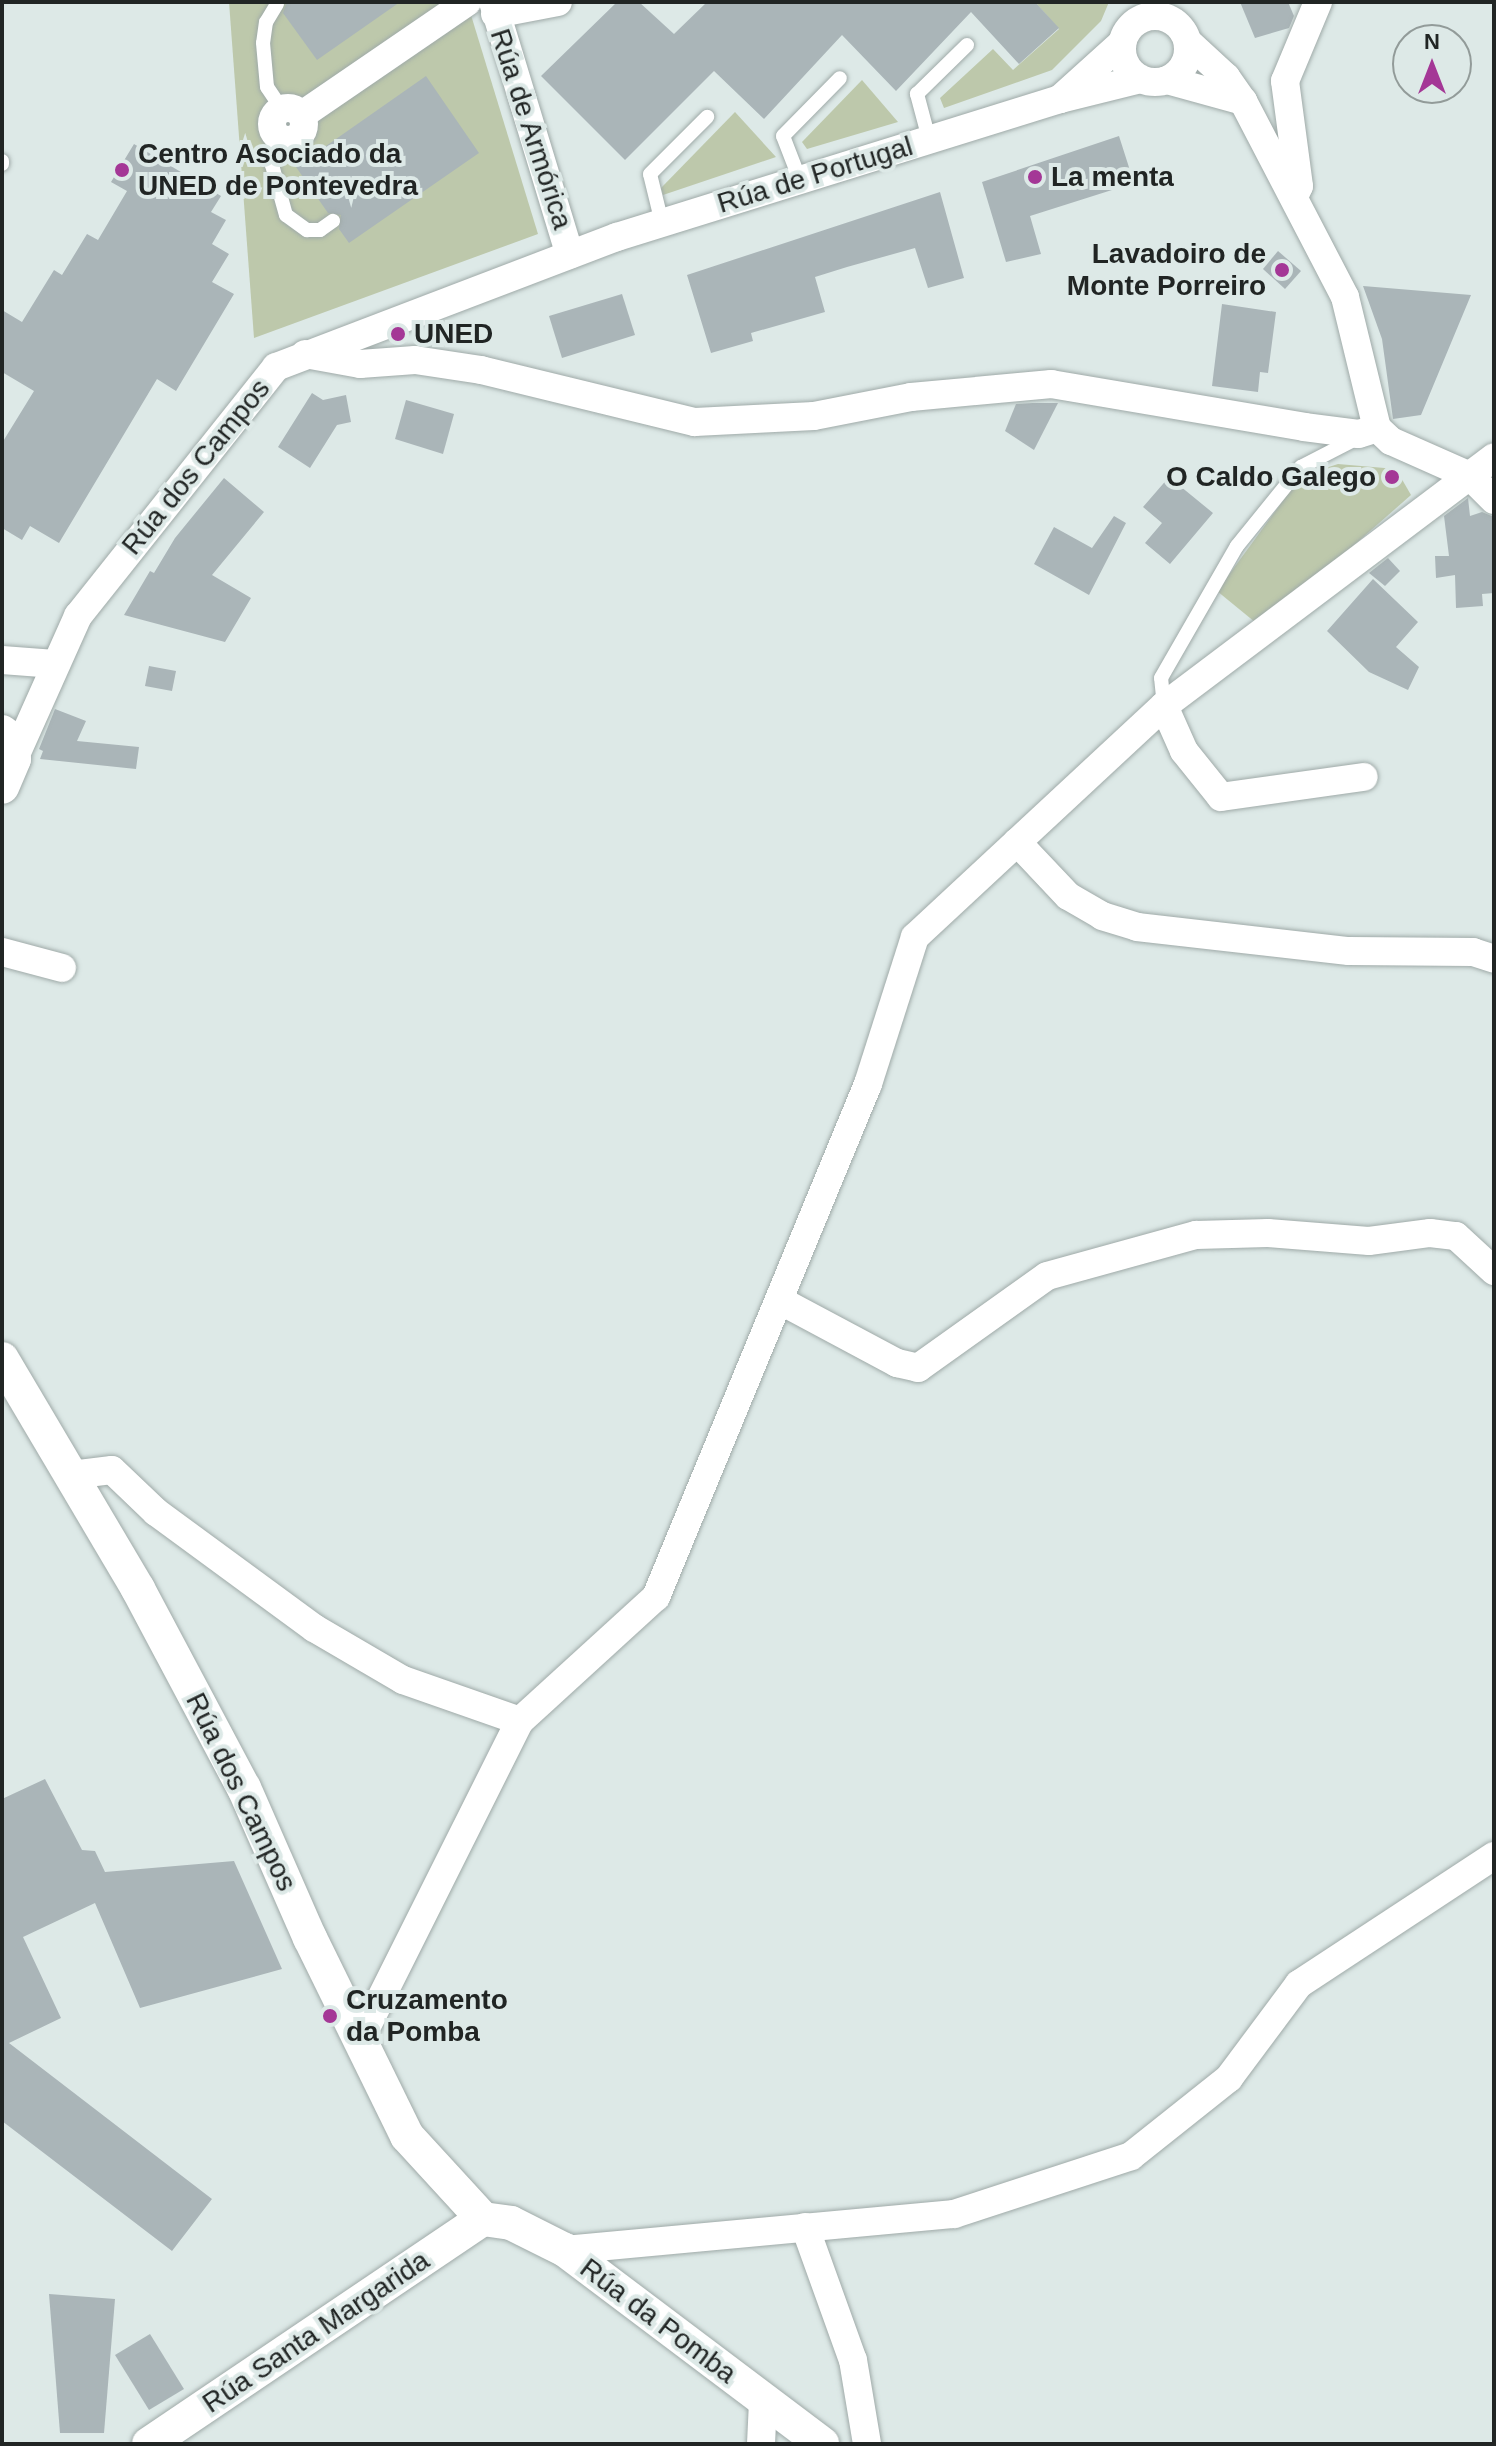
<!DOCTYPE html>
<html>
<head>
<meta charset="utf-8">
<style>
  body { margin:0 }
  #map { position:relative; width:1496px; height:2446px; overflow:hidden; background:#dde9e7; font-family:Arial,sans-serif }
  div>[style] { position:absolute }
  .green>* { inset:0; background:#bdc8ab }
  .building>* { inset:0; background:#aab5b8 }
  .roads { filter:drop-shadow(0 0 2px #9faaa8) drop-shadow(0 0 2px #9faaa8) }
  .service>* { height:14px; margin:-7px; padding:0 7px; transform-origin:7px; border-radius:7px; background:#fff }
  .minor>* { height:28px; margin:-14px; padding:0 14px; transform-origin:14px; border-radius:14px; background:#fff }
  .minor>.ring { margin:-14px; padding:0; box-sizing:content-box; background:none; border:28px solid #fff; border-radius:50% }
  .tertiary>* { height:34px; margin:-17px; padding:0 17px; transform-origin:17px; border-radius:17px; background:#fff }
  .dots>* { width:22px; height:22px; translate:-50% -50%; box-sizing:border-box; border:4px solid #dde9e7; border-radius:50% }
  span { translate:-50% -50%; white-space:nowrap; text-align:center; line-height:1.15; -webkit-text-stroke:8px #dde9e7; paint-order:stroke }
  .street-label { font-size:28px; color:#212524 }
  .poi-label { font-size:28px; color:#212524; font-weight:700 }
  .left { translate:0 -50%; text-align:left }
  .right { translate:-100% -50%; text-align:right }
  .frame { position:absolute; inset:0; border:4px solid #212524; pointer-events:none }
  .north { position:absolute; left:1392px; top:24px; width:80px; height:80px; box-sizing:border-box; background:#dde9e7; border:2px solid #929b99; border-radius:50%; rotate:0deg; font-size:22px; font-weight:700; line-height:32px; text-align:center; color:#212524 }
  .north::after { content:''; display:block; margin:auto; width:28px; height:36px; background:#a43796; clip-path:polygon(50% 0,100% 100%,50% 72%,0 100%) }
</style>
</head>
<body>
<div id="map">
  <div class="green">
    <div style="clip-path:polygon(229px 2px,467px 2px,538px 234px,254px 338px)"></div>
    <div style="clip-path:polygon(1035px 2px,1109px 2px,1101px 21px,1052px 70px,944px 108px,940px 98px,993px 49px,1013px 70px,1059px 29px)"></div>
    <div style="clip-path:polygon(862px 80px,898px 122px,807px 149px,802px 142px)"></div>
    <div style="clip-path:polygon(735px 112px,776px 157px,663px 195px,661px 188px)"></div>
    <div style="clip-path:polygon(1338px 464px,1396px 469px,1411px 495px,1261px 627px,1217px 591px,1301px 476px)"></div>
  </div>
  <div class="building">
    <div style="clip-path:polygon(287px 2px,400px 2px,317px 60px,283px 13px)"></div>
    <div style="clip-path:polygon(617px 2px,639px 2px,674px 34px,707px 2px,1035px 2px,1059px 28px,1019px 64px,971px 12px,896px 91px,842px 35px,764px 119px,714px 71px,625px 160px,541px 76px)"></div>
    <div style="clip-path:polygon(1240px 2px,1288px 2px,1294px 16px,1289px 28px,1255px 38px)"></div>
    <div style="clip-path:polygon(426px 76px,479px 153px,349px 243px,339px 229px,341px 215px,328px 213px,296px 167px)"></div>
    <div style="clip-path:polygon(1119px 136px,1134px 183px,1030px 216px,1041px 254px,1006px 262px,982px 182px)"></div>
    <div style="clip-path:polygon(134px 144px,221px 196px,211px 212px,226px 220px,212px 244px,229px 254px,212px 282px,234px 294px,176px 391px,157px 379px,59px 543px,30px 526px,22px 540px,2px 528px,2px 443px,34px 391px,2px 372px,2px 310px,22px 322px,54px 270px,62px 275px,87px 234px,98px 240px,127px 191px,111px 182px)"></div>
    <div style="clip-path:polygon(940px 192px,964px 278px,928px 288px,915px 248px,847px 267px,815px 277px,825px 312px,751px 333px,753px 341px,711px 353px,687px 275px)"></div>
    <div style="clip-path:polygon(1278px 251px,1301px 271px,1285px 289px,1263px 269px)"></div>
    <div style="clip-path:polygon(1363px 286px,1471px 295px,1421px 415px,1393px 419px,1382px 339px)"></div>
    <div style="clip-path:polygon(622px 294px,635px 335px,562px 358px,549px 316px)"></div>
    <div style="clip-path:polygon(1222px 304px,1276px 312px,1268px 373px,1260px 372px,1258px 392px,1212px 386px)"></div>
    <div style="clip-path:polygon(312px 393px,323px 400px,346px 395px,351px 422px,337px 425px,310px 468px,278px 447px)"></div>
    <div style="clip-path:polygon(406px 400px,454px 414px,443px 454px,395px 439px)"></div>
    <div style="clip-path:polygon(1033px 403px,1058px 403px,1034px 450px,1005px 431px,1016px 404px)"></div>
    <div style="clip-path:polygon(1169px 477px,1213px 513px,1170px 564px,1145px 543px,1162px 523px,1143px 507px)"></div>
    <div style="clip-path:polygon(224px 478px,264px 512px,212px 575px,251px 598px,225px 642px,124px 615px,150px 571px,154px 573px,175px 538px)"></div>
    <div style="clip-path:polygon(1468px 498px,1470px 516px,1482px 512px,1494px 517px,1494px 593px,1482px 594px,1483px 606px,1456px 608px,1455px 575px,1436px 578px,1435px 556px,1449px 556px,1444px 516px)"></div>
    <div style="clip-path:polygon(1114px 516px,1126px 523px,1089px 595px,1034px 564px,1054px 527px,1092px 548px)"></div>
    <div style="clip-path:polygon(1388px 558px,1400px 571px,1385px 586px,1369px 573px)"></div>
    <div style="clip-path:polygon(1373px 579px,1418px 622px,1396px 647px,1419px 667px,1408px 690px,1369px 672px,1327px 631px)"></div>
    <div style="clip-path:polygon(149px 666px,176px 671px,172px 691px,145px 686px)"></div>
    <div style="clip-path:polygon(55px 709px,86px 721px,77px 741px,139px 747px,136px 769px,40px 759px,43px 751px,39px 749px)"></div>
    <div style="clip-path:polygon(45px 1779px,82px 1850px,95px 1851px,105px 1872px,234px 1861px,282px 1969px,140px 2008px,95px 1903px,23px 1937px,61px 2018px,9px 2043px,212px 2199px,172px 2251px,2px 2121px,2px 1799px)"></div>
    <div style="clip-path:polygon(49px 2294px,115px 2299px,104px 2433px,60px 2433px)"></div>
    <div style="clip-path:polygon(150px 2334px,184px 2389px,149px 2410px,115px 2355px)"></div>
  </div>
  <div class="roads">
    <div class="service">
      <div style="left:277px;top:4px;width:21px;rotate:121deg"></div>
      <div style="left:266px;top:22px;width:21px;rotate:98deg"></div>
      <div style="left:263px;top:43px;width:44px;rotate:84.8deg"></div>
      <div style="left:267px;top:87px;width:27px;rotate:56deg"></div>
      <div style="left:282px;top:139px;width:28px;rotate:111deg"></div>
      <div style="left:272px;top:165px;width:52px;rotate:74.4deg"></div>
      <div style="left:286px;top:215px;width:26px;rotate:36deg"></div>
      <div style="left:307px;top:230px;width:13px"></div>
      <div style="left:320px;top:230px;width:16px;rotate:-35deg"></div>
      <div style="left:929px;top:139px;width:47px;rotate:-104.9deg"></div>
      <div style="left:917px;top:94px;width:70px;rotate:-44.4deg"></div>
      <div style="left:2px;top:161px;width:3px;rotate:90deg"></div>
      <div style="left:800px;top:180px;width:47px;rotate:-111.1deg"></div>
      <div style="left:783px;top:136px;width:81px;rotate:-45.5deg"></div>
      <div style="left:662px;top:223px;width:50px;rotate:-103.8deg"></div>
      <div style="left:650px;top:174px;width:81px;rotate:-45deg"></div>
      <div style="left:1164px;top:706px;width:28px;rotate:-96deg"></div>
      <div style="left:1161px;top:678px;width:152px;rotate:-60.1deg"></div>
      <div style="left:1237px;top:546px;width:102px;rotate:-51deg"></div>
      <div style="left:1301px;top:467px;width:65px;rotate:-27.3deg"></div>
    </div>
    <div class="minor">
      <div style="left:493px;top:2px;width:264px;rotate:73.1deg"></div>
      <div style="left:495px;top:14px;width:64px;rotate:-10.8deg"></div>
      <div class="ring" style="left:1122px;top:16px;width:38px;height:38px"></div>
      <div style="left:1188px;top:42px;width:52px;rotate:42.6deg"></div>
      <div style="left:1226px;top:77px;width:29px;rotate:55deg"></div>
      <div style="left:1243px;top:101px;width:221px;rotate:62.5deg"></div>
      <div style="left:1345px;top:297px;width:135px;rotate:76.3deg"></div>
      <div style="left:1377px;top:428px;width:19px;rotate:43deg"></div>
      <div style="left:1391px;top:441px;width:86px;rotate:23.9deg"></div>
      <div style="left:1470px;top:476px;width:34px;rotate:45deg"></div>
      <div style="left:1167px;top:80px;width:79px;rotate:15.4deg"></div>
      <div style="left:1060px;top:99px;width:84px;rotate:-42.1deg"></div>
      <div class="ring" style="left:272px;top:108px;width:4px;height:4px"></div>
      <div style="left:302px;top:115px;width:200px;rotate:-34.4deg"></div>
      <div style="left:1294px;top:197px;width:12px;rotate:-66deg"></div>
      <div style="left:1299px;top:186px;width:106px;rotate:-97.6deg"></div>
      <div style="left:1285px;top:81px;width:86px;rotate:-67.3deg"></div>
      <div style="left:305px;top:354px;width:56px;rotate:10.3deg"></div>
      <div style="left:360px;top:364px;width:55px;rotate:-4.2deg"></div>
      <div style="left:415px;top:360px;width:67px;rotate:8.6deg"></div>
      <div style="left:481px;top:370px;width:220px;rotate:13.7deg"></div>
      <div style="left:695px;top:422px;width:119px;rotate:-2.9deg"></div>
      <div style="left:814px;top:416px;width:99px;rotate:-11.1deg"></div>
      <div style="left:911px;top:397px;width:141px;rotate:-5.3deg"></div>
      <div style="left:1051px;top:384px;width:257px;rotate:9.6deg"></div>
      <div style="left:1304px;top:427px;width:55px;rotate:7.3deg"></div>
      <div style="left:1359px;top:434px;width:19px;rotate:-18deg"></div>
      <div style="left:2px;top:660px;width:53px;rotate:4.3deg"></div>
      <div style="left:1164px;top:706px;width:49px;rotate:66deg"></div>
      <div style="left:1184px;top:751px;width:59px;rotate:51.2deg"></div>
      <div style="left:1221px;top:797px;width:144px;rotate:-8deg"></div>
      <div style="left:14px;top:759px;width:157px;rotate:-65.9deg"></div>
      <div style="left:78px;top:616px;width:318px;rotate:-51.5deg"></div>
      <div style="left:276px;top:367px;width:365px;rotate:-20.9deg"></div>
      <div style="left:617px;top:237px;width:464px;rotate:-17.3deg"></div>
      <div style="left:1060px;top:99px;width:83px;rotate:-13.9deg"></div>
      <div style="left:1017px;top:842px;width:74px;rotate:46.6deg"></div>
      <div style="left:1068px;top:896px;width:39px;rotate:30deg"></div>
      <div style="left:1102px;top:916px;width:37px;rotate:17deg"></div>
      <div style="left:1137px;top:927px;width:213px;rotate:6.5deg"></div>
      <div style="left:1349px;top:951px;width:124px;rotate:0.5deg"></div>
      <div style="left:1473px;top:952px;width:22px;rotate:18deg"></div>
      <div style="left:2px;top:952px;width:62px;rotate:14.9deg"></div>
      <div style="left:779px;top:1300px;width:134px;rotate:28.1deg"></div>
      <div style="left:897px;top:1363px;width:22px;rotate:13deg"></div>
      <div style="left:918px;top:1368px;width:158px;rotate:-35.5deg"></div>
      <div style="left:1047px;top:1276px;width:155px;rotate:-15.4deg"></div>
      <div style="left:1196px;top:1235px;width:72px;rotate:-1.6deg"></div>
      <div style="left:1268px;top:1233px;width:101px;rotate:4.5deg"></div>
      <div style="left:1369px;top:1241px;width:62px;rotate:-7.5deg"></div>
      <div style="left:1430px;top:1233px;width:26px;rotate:7deg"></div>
      <div style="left:1456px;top:1236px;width:52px;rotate:42.6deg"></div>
      <div style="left:71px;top:1475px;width:41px;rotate:-7deg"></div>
      <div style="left:112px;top:1470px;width:61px;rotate:43.7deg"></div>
      <div style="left:156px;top:1512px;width:196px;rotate:36.3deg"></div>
      <div style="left:314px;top:1628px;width:103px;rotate:30.3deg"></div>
      <div style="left:403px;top:1680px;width:124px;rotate:19.3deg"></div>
      <div style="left:360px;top:2040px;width:357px;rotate:-63.4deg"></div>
      <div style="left:520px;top:1721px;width:184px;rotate:-42.4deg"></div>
      <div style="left:656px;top:1597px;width:555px;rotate:-67.55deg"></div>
      <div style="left:868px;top:1084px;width:154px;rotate:-72.3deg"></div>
      <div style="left:915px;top:937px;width:340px;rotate:-42.9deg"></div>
      <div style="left:1164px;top:706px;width:413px;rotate:-37deg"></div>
      <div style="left:805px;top:2227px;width:141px;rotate:70.2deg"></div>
      <div style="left:853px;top:2360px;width:85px;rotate:80.5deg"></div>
      <div style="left:565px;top:2250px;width:391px;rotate:-5.3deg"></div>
      <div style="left:954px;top:2214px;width:186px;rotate:-18.1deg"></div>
      <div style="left:1131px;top:2156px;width:125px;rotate:-38.5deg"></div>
      <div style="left:1229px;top:2078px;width:117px;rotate:-53.3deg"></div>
      <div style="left:1299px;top:1984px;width:233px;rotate:-33.3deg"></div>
      <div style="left:761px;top:2444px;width:43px;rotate:-87.3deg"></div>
    </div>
    <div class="tertiary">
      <div style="left:2px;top:732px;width:10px;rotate:37deg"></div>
      <div style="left:10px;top:738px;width:21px;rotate:79deg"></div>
      <div style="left:14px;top:759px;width:30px;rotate:113deg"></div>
      <div style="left:2px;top:1359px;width:267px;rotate:59.4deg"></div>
      <div style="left:138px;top:1589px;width:225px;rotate:62deg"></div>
      <div style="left:244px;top:1788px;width:164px;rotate:66.3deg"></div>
      <div style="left:310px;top:1938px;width:220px;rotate:63.9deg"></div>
      <div style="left:407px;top:2136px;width:113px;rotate:47.5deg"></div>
      <div style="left:483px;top:2219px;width:28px;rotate:8deg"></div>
      <div style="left:511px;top:2223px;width:60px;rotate:26.6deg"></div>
      <div style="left:565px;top:2250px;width:322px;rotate:37deg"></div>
      <div style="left:149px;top:2444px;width:403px;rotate:-34deg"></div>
    </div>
  </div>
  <div class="dots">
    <div style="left:122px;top:170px;background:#a43796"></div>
    <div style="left:1035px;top:177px;background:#a43796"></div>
    <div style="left:1282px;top:270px;background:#a43796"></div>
    <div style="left:398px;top:334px;background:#a43796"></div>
    <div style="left:1392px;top:477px;background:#a43796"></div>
    <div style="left:330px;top:2016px;background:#a43796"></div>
  </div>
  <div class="street-label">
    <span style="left:531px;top:129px;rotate:72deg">Rúa de Armórica</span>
    <span style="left:815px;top:175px;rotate:-17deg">Rúa de Portugal</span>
    <span style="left:196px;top:467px;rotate:-51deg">Rúa dos Campos</span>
    <span style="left:241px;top:1792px;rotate:64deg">Rúa dos Campos</span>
    <span style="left:658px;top:2321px;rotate:37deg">Rúa da Pomba</span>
    <span style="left:316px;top:2332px;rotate:-34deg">Rúa Santa Margarida</span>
  </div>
  <div class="poi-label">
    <span class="left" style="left:138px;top:170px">Centro Asociado da<br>UNED de Pontevedra</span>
    <span class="left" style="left:1051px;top:177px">La menta</span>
    <span class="right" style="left:1266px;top:270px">Lavadoiro de<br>Monte Porreiro</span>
    <span class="left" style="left:414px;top:334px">UNED</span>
    <span class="right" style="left:1376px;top:477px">O Caldo Galego</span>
    <span class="left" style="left:346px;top:2016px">Cruzamento<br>da Pomba</span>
  </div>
  <div class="frame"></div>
  <div class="north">N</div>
</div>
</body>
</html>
